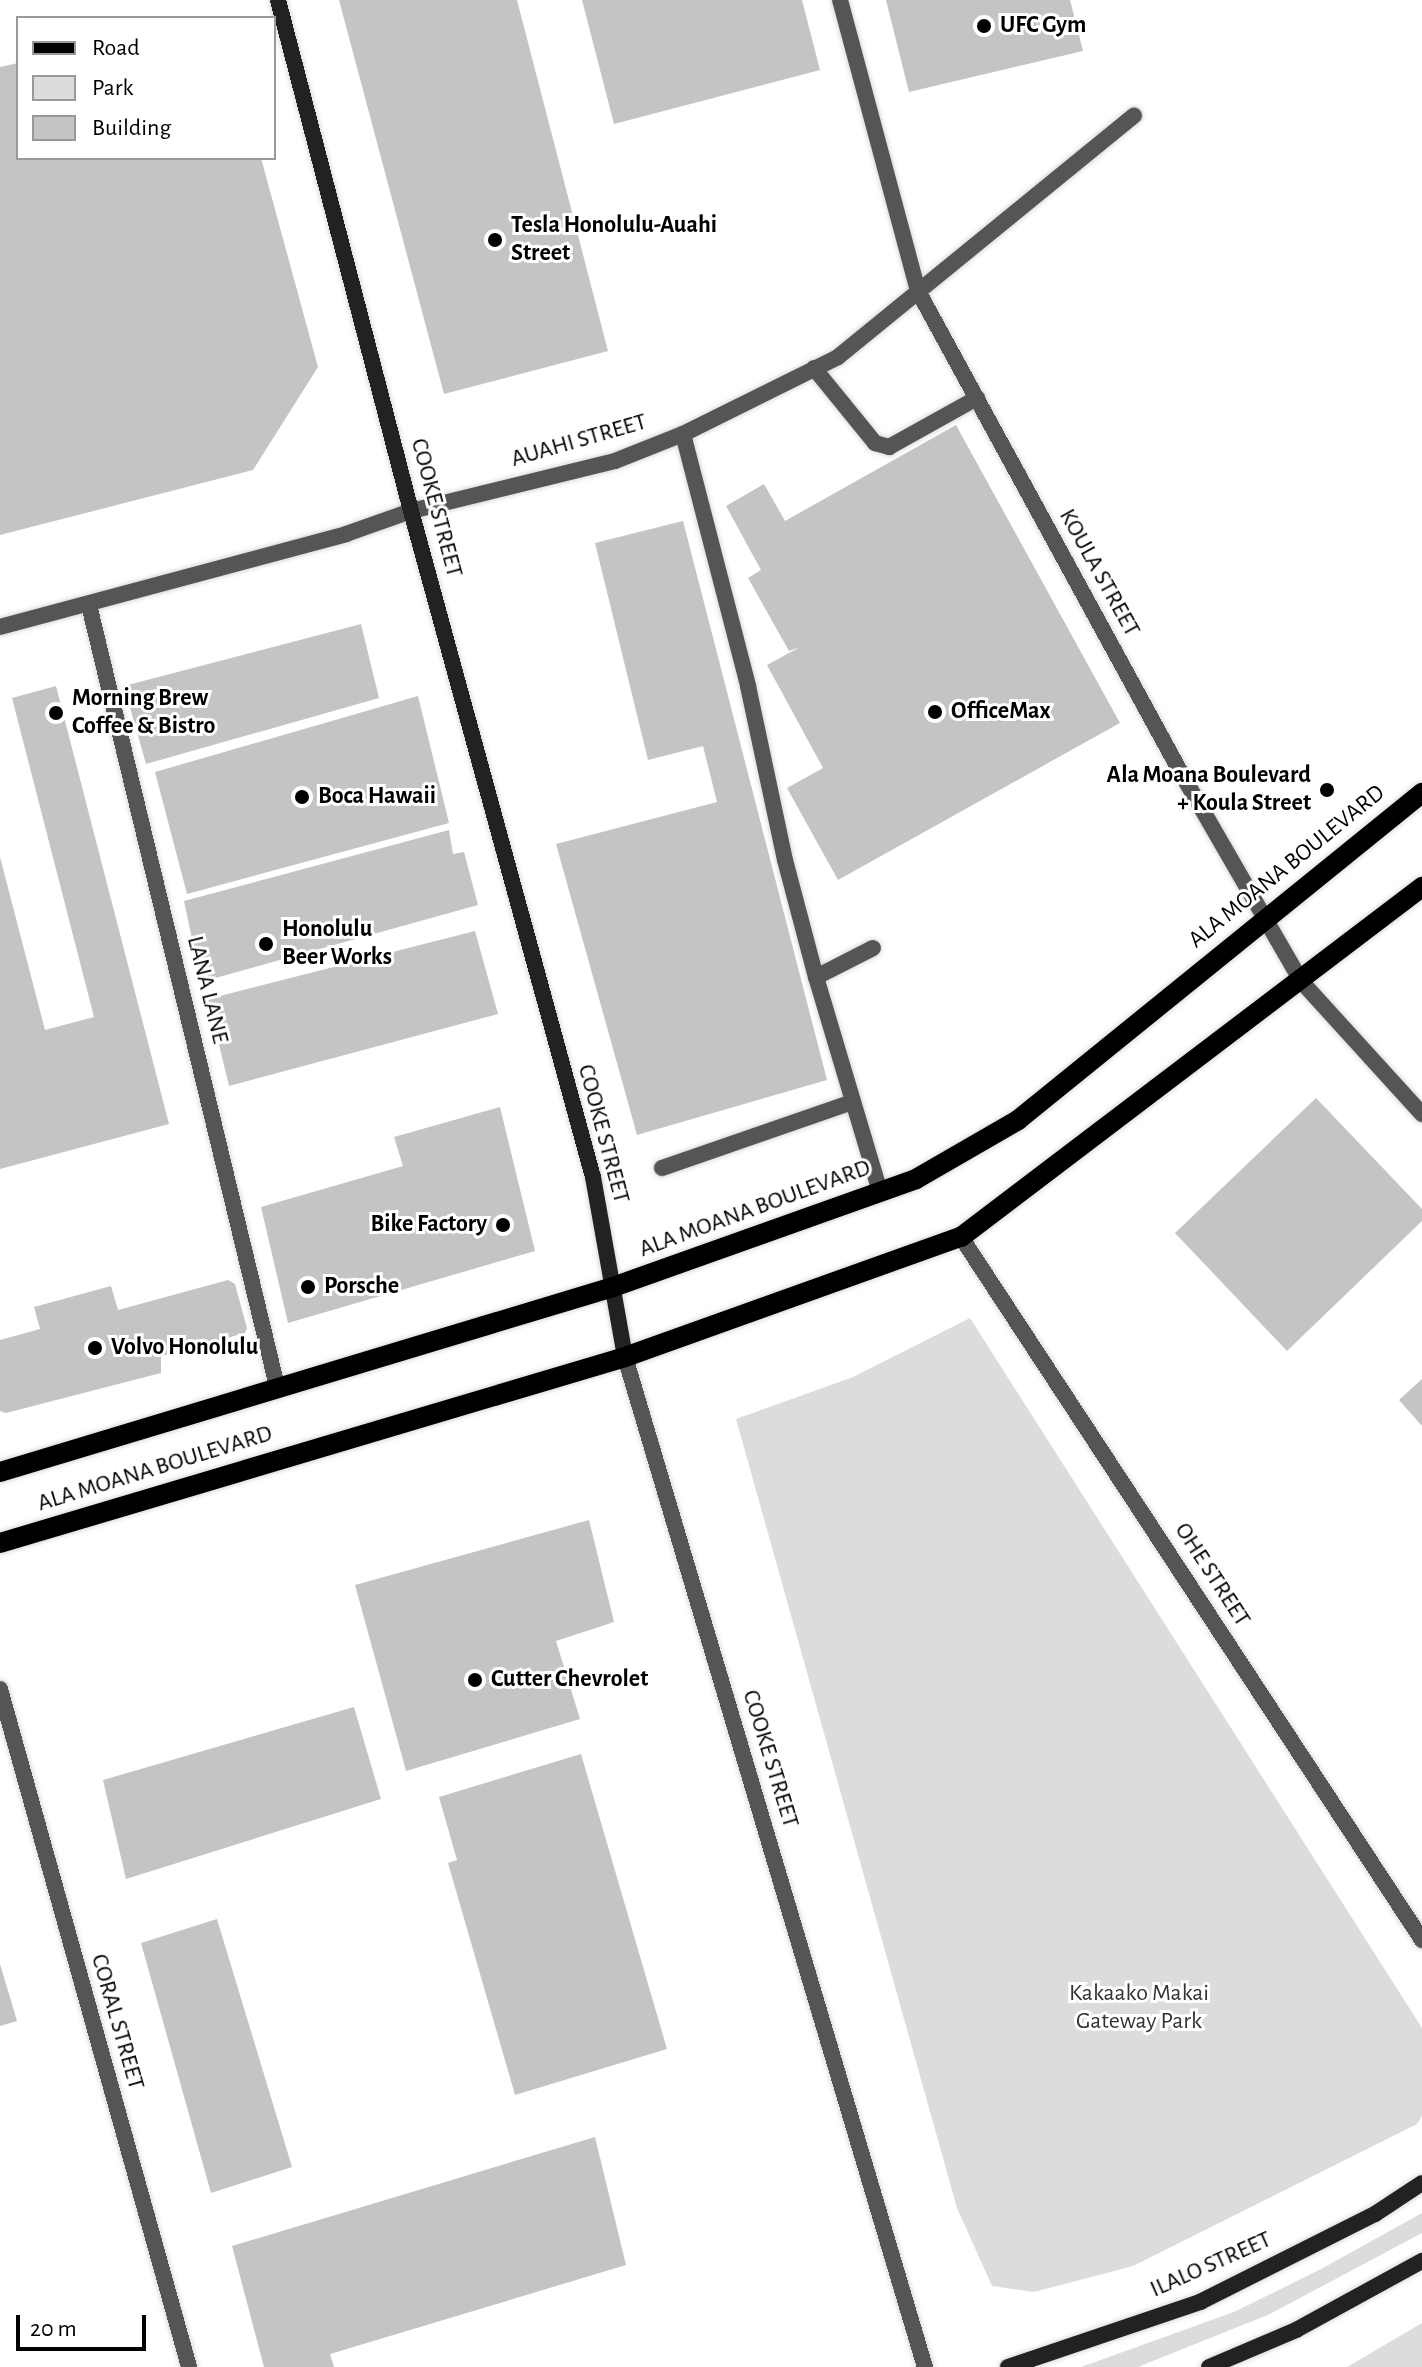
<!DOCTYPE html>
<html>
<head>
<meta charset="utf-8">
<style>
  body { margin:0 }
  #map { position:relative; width:1422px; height:2367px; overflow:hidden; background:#fff; font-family:"Alegreya Sans",sans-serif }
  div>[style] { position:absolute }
  .green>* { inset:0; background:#dcdcdc }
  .building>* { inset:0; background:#c4c4c4 }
  .roads { filter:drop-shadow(0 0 2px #dbdbdb) drop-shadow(0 0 2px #dbdbdb) }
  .lane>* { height:16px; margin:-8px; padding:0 8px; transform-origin:8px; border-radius:8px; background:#555 }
  .street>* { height:16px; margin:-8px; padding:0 8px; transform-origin:8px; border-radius:8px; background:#555 }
  .secondary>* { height:16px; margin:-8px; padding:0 8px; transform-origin:8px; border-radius:8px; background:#222 }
  .primary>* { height:20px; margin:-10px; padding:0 10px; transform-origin:10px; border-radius:10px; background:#000 }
  .dots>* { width:22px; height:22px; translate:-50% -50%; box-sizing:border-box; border:4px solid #fff; border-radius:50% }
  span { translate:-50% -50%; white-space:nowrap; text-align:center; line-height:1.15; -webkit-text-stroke:6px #fff; paint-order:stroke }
  .poi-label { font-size:24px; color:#000; font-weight:700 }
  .left { translate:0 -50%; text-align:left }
  .right { translate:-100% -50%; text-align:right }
  .street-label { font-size:24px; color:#000 }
  .park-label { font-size:24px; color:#333 }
  .legend { position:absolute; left:16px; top:16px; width:260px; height:144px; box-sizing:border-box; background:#fff; border:2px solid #999; margin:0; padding:10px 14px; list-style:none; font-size:24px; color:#000 }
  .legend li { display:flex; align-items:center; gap:16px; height:40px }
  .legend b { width:40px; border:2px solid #999 }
  .scale { position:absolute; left:16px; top:2315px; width:130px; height:36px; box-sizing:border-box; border:4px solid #000; border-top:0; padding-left:10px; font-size:24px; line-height:28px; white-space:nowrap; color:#000; -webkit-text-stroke:6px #fff; paint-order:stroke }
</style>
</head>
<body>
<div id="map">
  <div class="green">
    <div style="clip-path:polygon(970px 1318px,1422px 2028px,1422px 2116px,1417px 2124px,1133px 2266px,1034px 2292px,992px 2286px,957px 2208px,736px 1419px,853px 1377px)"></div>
    <div style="clip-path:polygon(1422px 2213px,1422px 2233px,1270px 2314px,1138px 2367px,1081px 2367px,1234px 2312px,1321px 2269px)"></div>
    <div style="clip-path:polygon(1422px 2323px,1422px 2367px,1347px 2367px)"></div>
  </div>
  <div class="building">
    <div style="clip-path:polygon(339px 0,517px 0,608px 351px,444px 394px)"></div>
    <div style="clip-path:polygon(582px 0,802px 0,820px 70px,614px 124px)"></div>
    <div style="clip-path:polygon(886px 0,1070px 0,1083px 51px,909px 92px)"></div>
    <div style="clip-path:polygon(18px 63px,18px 158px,261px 158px,318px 367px,253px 470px,0 535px,0 67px)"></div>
    <div style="clip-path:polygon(956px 425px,1120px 723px,838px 880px,787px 788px,823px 768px,767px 665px,800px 647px,789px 651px,748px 578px,761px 570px,726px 506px,764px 484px,785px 521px)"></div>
    <div style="clip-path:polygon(683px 521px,827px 1080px,637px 1135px,556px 844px,717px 802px,703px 746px,648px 760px,595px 543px)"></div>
    <div style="clip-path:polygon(361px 624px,379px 698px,146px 764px,124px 686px)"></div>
    <div style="clip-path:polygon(56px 686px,169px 1124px,0 1169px,0 857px,45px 1030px,94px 1017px,12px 698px)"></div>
    <div style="clip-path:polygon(418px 696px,449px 823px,187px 894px,155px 772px)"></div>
    <div style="clip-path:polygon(449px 830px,453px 854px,464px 852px,478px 905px,201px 982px,184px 901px)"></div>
    <div style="clip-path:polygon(475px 931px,498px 1014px,229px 1086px,208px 999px)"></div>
    <div style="clip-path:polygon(1316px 1098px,1422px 1209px,1422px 1221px,1287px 1351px,1175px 1233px)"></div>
    <div style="clip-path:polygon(500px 1107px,535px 1251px,288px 1323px,261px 1207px,403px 1166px,394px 1137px)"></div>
    <div style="clip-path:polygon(228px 1280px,235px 1284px,247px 1328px,245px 1333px,161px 1356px,161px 1373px,6px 1413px,0 1411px,0 1340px,40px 1329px,34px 1307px,111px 1286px,118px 1310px)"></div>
    <div style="clip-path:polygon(1422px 1379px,1422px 1426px,1399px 1400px)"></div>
    <div style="clip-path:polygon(589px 1520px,614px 1622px,556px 1641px,580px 1719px,406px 1771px,355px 1585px)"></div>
    <div style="clip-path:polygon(354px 1707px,381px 1799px,126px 1879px,103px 1780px)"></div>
    <div style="clip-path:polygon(581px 1754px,667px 2049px,515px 2095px,448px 1863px,457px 1860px,439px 1797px)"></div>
    <div style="clip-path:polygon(217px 1919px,292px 2167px,211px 2193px,141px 1943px)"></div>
    <div style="clip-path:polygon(0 1964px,17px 2021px,0 2026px)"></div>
    <div style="clip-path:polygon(595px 2137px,626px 2265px,330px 2354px,334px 2367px,264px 2367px,232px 2246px)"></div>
  </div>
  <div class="roads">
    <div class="lane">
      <div style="left:814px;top:368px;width:97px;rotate:50.9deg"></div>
      <div style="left:875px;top:443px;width:15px;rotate:16deg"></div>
      <div style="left:889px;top:447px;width:101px;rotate:-29.1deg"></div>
      <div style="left:683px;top:434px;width:260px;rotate:75.5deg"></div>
      <div style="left:748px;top:686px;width:178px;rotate:78deg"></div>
      <div style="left:785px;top:860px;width:121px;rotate:75.2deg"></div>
      <div style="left:873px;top:948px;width:64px;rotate:153deg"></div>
      <div style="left:816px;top:977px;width:224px;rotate:73.4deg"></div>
      <div style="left:662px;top:1168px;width:202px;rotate:-19.1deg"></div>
    </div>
    <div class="street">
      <div style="left:840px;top:0;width:301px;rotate:75deg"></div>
      <div style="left:918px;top:291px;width:549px;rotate:61.38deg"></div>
      <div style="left:1181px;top:773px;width:240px;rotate:60deg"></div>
      <div style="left:1301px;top:981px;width:180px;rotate:47.7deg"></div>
      <div style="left:89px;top:605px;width:803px;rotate:76.47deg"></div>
      <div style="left:0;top:627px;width:358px;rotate:-15deg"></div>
      <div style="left:346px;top:534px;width:69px;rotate:-19.5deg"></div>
      <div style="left:411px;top:511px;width:210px;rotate:-13.8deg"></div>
      <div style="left:615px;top:461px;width:73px;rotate:-21.7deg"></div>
      <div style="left:683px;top:434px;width:173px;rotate:-26.4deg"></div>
      <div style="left:838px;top:357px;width:382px;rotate:-39.2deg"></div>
      <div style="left:961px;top:1237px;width:841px;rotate:56.74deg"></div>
      <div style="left:625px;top:1357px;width:1054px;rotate:73.46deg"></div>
      <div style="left:0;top:1689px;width:704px;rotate:74.42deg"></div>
    </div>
    <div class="secondary">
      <div style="left:278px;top:0;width:528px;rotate:75.41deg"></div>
      <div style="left:411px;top:511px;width:690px;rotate:74.72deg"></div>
      <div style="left:593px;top:1177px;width:183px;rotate:79.9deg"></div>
      <div style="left:1008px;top:2367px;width:203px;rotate:-18.7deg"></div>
      <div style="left:1200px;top:2302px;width:196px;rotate:-26.7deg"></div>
      <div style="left:1375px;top:2214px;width:56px;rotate:-33.4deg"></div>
      <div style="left:1209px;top:2367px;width:95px;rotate:-23deg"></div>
      <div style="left:1296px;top:2330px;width:144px;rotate:-28.7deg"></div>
    </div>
    <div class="primary">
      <div style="left:0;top:1472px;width:640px;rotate:-16.79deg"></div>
      <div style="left:613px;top:1287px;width:322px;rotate:-19.6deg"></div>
      <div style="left:916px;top:1179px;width:118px;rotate:-30deg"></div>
      <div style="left:1018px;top:1120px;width:520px;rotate:-38.99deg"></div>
      <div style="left:0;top:1543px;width:652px;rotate:-16.57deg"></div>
      <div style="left:625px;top:1357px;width:357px;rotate:-19.7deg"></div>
      <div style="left:961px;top:1237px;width:579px;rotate:-37.21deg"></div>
    </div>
  </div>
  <div class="dots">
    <div style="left:984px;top:26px;background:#000"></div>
    <div style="left:495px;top:240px;background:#000"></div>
    <div style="left:935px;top:712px;background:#000"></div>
    <div style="left:56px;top:713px;background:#000"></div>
    <div style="left:1327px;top:790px;background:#000"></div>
    <div style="left:302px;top:797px;background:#000"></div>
    <div style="left:266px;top:944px;background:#000"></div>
    <div style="left:503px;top:1225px;background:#000"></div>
    <div style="left:308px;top:1287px;background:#000"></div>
    <div style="left:95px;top:1348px;background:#000"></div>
    <div style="left:475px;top:1680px;background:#000"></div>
  </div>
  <div class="poi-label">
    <span class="left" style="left:1000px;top:26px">UFC Gym</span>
    <span class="left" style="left:511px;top:240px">Tesla Honolulu-Auahi<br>Street</span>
    <span class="left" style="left:72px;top:713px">Morning Brew<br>Coffee &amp; Bistro</span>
    <span class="left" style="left:951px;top:712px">OfficeMax</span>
    <span class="right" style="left:1311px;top:790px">Ala Moana Boulevard<br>+ Koula Street</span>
    <span class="left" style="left:318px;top:797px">Boca Hawaii</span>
    <span class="left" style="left:282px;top:944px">Honolulu<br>Beer Works</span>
    <span class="right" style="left:487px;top:1225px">Bike Factory</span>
    <span class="left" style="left:324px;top:1287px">Porsche</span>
    <span class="left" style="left:111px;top:1348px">Volvo Honolulu</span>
    <span class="left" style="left:491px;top:1680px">Cutter Chevrolet</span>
  </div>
  <div class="street-label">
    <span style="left:579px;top:441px;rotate:-16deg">AUAHI STREET</span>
    <span style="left:436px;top:508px;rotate:75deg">COOKE STREET</span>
    <span style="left:1099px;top:573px;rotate:61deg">KOULA STREET</span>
    <span style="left:1287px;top:867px;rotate:-39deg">ALA MOANA BOULEVARD</span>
    <span style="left:207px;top:990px;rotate:76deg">LANA LANE</span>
    <span style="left:603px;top:1134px;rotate:75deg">COOKE STREET</span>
    <span style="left:755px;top:1209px;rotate:-20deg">ALA MOANA BOULEVARD</span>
    <span style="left:155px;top:1469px;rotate:-17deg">ALA MOANA BOULEVARD</span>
    <span style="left:1212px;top:1575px;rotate:57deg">OHE STREET</span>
    <span style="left:770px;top:1759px;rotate:73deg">COOKE STREET</span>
    <span style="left:117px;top:2022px;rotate:74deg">CORAL STREET</span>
    <span style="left:1211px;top:2265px;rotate:-24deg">ILALO STREET</span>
  </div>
  <div class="park-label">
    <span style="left:1139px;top:2008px">Kakaako Makai<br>Gateway Park</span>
  </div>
  <ul class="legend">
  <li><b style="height:10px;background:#000"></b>Road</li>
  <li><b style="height:22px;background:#dcdcdc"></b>Park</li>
  <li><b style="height:22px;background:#c4c4c4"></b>Building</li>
  </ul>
  <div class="scale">20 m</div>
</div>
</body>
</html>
